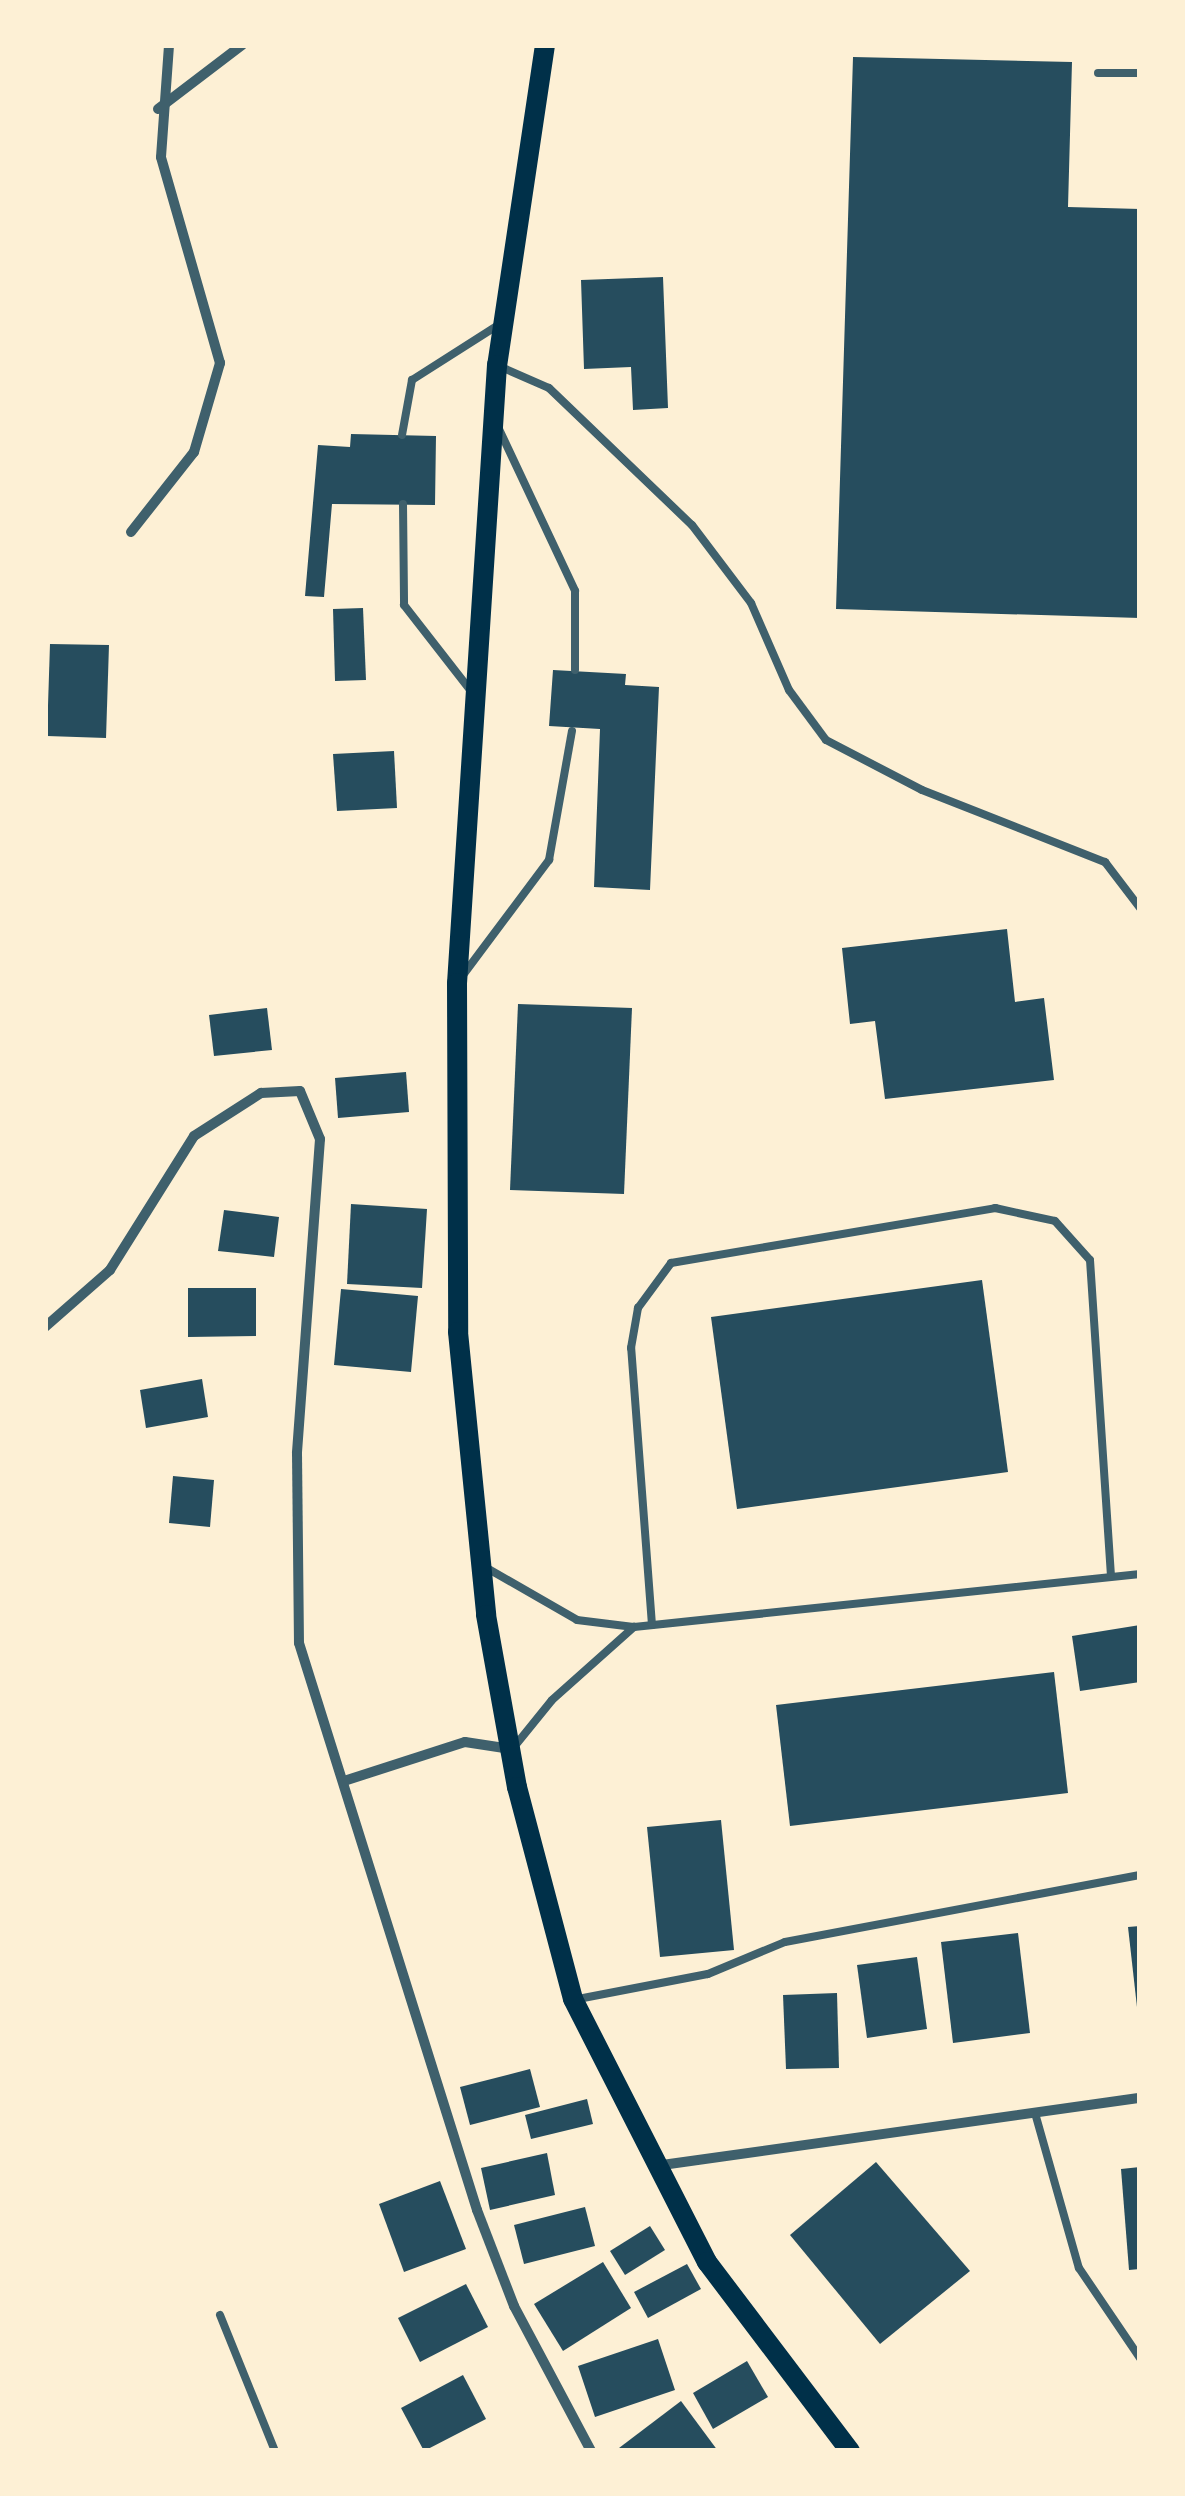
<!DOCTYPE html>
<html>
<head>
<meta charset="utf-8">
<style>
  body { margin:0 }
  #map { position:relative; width:1185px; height:2496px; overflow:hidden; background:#fdf0d5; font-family:Arial,sans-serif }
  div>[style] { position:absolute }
  .building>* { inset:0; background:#264d5e }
  .service>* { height:8px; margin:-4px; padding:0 4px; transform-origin:4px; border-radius:4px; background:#3f606c }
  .minor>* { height:10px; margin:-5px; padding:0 5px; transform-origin:5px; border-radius:5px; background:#3f606c }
  .secondary>* { height:20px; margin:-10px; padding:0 10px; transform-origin:10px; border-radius:10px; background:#003049 }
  span { translate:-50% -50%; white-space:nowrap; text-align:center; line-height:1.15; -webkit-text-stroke:10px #fdf0d5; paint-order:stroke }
  .frame { position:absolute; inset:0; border:48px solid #fdf0d5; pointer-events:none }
</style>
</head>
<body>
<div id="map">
  <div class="building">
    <div style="clip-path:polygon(853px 57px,1072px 62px,1068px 207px,1140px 209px,1140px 618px,836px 609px)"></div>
    <div style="clip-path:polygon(663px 277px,668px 408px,633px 410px,631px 367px,584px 369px,581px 280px)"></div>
    <div style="clip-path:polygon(351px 434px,436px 436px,435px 505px,332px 504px,324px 597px,305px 596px,318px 445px,350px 447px)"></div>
    <div style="clip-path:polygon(363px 608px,366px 680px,335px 681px,333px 609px)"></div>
    <div style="clip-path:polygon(50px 644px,109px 645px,106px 738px,47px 736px)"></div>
    <div style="clip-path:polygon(553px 670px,626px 674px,625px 685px,659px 687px,650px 890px,594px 887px,600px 729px,549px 726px)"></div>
    <div style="clip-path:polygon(394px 751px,397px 808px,337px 811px,333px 754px)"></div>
    <div style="clip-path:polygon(1007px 929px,1015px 1002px,1044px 998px,1054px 1080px,885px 1099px,875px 1021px,850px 1024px,842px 948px)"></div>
    <div style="clip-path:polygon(518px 1004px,632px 1008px,624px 1194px,510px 1190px)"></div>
    <div style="clip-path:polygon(267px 1008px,272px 1050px,214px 1056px,209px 1015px)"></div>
    <div style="clip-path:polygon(406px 1072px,409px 1112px,338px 1118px,335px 1078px)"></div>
    <div style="clip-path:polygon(351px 1204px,427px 1209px,422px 1288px,347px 1284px)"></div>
    <div style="clip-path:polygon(224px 1210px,279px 1217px,274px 1257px,218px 1251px)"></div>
    <div style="clip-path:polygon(982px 1280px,1008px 1472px,737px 1509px,711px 1317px)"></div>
    <div style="clip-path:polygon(188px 1288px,256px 1288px,256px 1336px,188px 1337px)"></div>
    <div style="clip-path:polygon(341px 1289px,418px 1296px,411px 1372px,334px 1365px)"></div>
    <div style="clip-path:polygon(202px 1379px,208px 1417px,146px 1428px,140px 1390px)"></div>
    <div style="clip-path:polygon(173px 1476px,214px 1480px,210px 1527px,169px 1523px)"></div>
    <div style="clip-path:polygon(1140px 1625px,1140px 1682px,1080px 1691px,1072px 1636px)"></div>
    <div style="clip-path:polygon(1054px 1672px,1068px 1793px,790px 1826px,776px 1705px)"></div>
    <div style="clip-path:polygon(721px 1820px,734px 1950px,660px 1957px,647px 1827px)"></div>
    <div style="clip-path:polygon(1140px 1926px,1140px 2006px,1137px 2007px,1128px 1927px)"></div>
    <div style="clip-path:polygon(1018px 1933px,1030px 2033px,953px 2043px,941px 1942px)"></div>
    <div style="clip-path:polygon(917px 1957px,927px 2029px,867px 2038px,857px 1965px)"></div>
    <div style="clip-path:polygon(837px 1993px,839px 2068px,786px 2069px,783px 1995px)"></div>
    <div style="clip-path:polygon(530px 2069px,540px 2107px,470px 2125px,460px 2087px)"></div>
    <div style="clip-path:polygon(587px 2099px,593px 2124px,531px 2139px,525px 2115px)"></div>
    <div style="clip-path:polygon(547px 2153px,555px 2195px,490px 2210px,481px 2168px)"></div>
    <div style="clip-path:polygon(876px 2162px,970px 2271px,880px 2344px,790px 2235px)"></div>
    <div style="clip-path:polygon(1140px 2167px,1140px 2269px,1129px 2270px,1121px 2169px)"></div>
    <div style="clip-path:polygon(440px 2181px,466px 2249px,404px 2272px,379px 2204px)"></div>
    <div style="clip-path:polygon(585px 2207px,595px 2246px,524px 2264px,514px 2225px)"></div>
    <div style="clip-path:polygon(650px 2226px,665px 2250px,625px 2275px,610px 2251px)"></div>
    <div style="clip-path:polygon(603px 2262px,631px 2308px,563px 2351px,534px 2304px)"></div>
    <div style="clip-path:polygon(687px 2264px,701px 2289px,648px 2318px,634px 2292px)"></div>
    <div style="clip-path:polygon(466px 2284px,488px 2327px,420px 2362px,398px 2318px)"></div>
    <div style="clip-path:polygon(658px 2339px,675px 2390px,595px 2417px,578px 2366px)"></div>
    <div style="clip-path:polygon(747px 2361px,768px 2397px,713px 2429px,693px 2393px)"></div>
    <div style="clip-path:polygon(463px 2375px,486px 2419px,424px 2451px,401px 2408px)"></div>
    <div style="clip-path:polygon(681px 2401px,718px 2451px,621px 2451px,619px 2448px)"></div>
  </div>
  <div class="service">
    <div style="left:1098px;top:73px;width:42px"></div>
    <div style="left:501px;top:367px;width:52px;rotate:23.6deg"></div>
    <div style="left:549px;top:388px;width:198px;rotate:43.8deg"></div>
    <div style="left:692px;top:525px;width:98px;rotate:52.9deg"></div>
    <div style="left:751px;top:603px;width:95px;rotate:66.4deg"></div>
    <div style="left:789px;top:690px;width:62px;rotate:53.5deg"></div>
    <div style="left:826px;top:740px;width:108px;rotate:27.5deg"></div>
    <div style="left:922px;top:790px;width:197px;rotate:21.5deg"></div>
    <div style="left:1105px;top:862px;width:58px;rotate:52.7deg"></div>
    <div style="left:498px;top:427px;width:181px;rotate:64.8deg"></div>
    <div style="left:575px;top:591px;width:79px;rotate:90deg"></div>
    <div style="left:402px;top:435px;width:56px;rotate:-79.7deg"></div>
    <div style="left:412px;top:380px;width:104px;rotate:-32.5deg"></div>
    <div style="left:403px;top:504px;width:101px;rotate:89.4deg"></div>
    <div style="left:404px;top:605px;width:109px;rotate:52.1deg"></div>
    <div style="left:463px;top:975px;width:144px;rotate:-53.2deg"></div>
    <div style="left:549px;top:860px;width:131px;rotate:-79.9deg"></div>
    <div style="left:485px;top:1567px;width:106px;rotate:29.9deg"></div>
    <div style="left:577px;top:1620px;width:57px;rotate:7deg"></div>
    <div style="left:634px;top:1627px;width:509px;rotate:-5.98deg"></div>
    <div style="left:652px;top:1625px;width:278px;rotate:-94.3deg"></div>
    <div style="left:631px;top:1348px;width:41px;rotate:-80.1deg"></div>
    <div style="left:638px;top:1308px;width:56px;rotate:-53.7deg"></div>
    <div style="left:671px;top:1263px;width:329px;rotate:-9.6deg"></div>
    <div style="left:995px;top:1208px;width:61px;rotate:12.2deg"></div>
    <div style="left:1055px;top:1221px;width:52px;rotate:48.1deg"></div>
    <div style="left:1090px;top:1260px;width:317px;rotate:86.2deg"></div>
    <div style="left:514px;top:1747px;width:60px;rotate:-51deg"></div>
    <div style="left:552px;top:1700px;width:110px;rotate:-41.7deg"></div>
    <div style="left:578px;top:1999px;width:132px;rotate:-10.9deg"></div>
    <div style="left:708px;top:1974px;width:83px;rotate:-22.6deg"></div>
    <div style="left:785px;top:1942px;width:361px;rotate:-10.7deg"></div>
    <div style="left:1035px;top:2113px;width:161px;rotate:74.2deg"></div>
    <div style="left:1079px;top:2268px;width:109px;rotate:55.9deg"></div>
    <div style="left:220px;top:2315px;width:147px;rotate:68deg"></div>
  </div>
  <div class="minor">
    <div style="left:158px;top:109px;width:106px;rotate:-37.3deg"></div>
    <div style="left:131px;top:532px;width:102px;rotate:-51.8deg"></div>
    <div style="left:194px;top:452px;width:93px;rotate:-73.7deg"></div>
    <div style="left:220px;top:363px;width:214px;rotate:-106deg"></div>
    <div style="left:161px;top:157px;width:112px;rotate:-85.9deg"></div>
    <div style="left:45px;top:1327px;width:86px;rotate:-41.2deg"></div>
    <div style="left:110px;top:1270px;width:158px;rotate:-57.9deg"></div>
    <div style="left:194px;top:1136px;width:80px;rotate:-32.7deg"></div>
    <div style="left:261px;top:1093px;width:39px;rotate:-3deg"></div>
    <div style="left:300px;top:1091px;width:52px;rotate:67.4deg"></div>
    <div style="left:320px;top:1139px;width:315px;rotate:94.2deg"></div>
    <div style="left:297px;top:1453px;width:190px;rotate:89.4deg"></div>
    <div style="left:299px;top:1643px;width:594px;rotate:72.57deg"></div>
    <div style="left:477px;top:2210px;width:103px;rotate:68.9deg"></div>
    <div style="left:514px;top:2306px;width:164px;rotate:62deg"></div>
    <div style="left:344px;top:1781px;width:127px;rotate:-17.9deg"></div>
    <div style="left:465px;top:1742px;width:47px;rotate:8.7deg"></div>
    <div style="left:655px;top:2166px;width:490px;rotate:-8deg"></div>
  </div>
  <div class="secondary">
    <div style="left:545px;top:45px;width:324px;rotate:98.5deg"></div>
    <div style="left:497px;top:365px;width:619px;rotate:93.7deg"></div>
    <div style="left:457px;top:983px;width:349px;rotate:89.8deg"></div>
    <div style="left:458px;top:1332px;width:284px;rotate:84.3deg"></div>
    <div style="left:486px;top:1615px;width:175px;rotate:79.8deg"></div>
    <div style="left:517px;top:1787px;width:219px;rotate:75.2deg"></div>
    <div style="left:573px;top:1999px;width:295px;rotate:63deg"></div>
    <div style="left:707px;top:2262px;width:237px;rotate:52.9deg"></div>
  </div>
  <div class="frame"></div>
</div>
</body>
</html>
